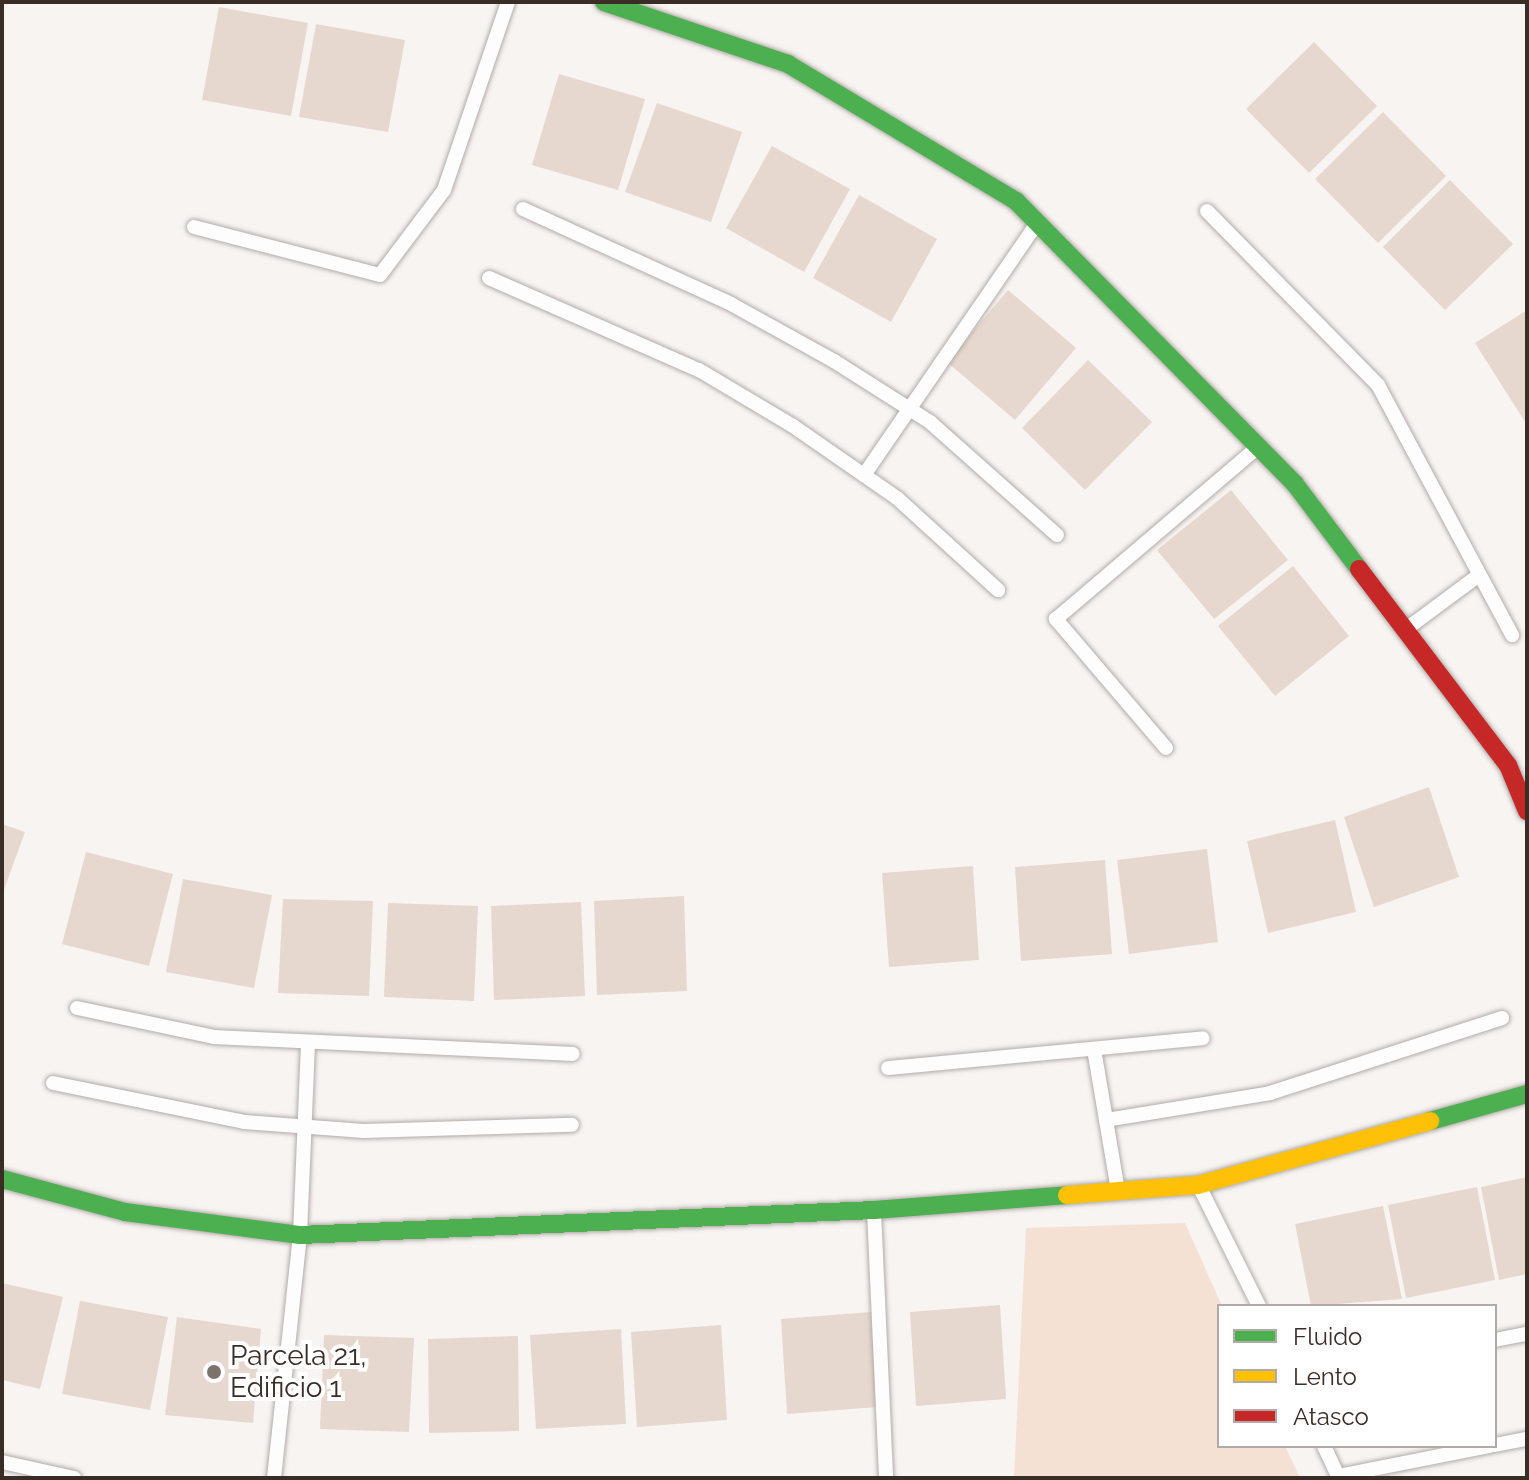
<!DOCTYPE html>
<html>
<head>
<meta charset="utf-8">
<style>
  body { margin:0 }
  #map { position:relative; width:1529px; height:1480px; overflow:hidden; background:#f7f4f2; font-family:Raleway,sans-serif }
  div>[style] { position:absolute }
  .green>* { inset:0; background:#f5e0d4 }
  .building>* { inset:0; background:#e7d8cf }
  .roads { filter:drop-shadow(0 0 2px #b2aba7) drop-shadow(0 0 2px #b2aba7) }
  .lane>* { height:14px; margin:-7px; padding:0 7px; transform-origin:7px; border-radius:7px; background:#fefdfd }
  .fast>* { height:18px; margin:-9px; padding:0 9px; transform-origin:9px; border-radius:9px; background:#4caf50 }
  .slow>* { height:18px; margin:-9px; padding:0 9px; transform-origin:9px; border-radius:9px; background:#ffc107 }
  .jam>* { height:18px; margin:-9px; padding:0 9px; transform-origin:9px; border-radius:9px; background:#c62828 }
  .dots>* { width:22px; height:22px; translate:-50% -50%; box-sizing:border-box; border:4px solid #fff; border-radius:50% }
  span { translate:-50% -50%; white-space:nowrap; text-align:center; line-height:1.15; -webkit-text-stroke:8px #fff; paint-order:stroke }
  .poi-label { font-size:28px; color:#3a2d26 }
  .left { translate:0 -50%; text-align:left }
  .frame { position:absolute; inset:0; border:4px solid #3a2d26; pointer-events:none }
  .legend { position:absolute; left:1217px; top:1304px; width:280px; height:144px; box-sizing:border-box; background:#fff; border:2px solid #b0aba8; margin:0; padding:10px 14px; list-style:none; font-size:24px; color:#3a2d26 }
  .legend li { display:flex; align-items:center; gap:16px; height:40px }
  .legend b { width:40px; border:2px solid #b0aba8 }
</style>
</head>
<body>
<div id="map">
  <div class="green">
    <div style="clip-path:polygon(1185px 1223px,1222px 1306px,1219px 1446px,1285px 1446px,1300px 1478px,1014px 1478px,1026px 1228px)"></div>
  </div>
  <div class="building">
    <div style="clip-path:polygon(219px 7px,308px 23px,291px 116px,202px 100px)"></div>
    <div style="clip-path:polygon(316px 24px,405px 40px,388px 132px,299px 117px)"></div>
    <div style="clip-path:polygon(1314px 42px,1377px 106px,1309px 173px,1246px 109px)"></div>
    <div style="clip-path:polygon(559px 74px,645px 99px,618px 190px,532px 165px)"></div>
    <div style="clip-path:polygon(657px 103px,742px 132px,711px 222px,625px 192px)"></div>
    <div style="clip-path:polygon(1383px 112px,1446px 176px,1378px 243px,1315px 179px)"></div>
    <div style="clip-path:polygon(772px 146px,850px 189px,804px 272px,726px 228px)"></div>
    <div style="clip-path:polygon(1450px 180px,1513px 244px,1445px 310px,1383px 247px)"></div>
    <div style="clip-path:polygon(859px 195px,937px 239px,891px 322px,813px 278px)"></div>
    <div style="clip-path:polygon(1008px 290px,1076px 348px,1015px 420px,947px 362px)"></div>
    <div style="clip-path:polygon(1527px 310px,1527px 425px,1475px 343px)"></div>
    <div style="clip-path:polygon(1088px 360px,1152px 422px,1085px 490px,1022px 428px)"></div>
    <div style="clip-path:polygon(1231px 490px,1288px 560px,1214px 619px,1157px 550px)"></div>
    <div style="clip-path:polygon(1293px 566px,1349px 636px,1275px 696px,1218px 626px)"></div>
    <div style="clip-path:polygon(1429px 787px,1459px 877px,1374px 907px,1344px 817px)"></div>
    <div style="clip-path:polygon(1335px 820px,1356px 912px,1268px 933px,1247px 841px)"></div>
    <div style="clip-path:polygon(2px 824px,25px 832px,2px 895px)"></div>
    <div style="clip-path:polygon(1207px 849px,1218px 942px,1129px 954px,1117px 860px)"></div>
    <div style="clip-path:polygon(86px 852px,173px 874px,149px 966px,62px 944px)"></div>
    <div style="clip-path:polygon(1105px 860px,1112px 954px,1021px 961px,1015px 867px)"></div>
    <div style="clip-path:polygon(973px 866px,979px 960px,889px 967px,882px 873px)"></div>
    <div style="clip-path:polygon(183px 879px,272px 895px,254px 988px,166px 972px)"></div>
    <div style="clip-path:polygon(684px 896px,687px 991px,597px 995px,594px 901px)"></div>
    <div style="clip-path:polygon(283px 899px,373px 901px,369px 996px,278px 993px)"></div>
    <div style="clip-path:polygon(581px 902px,585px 996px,494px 1000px,491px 906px)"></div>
    <div style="clip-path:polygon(388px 903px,478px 906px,474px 1001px,384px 997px)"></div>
    <div style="clip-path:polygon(1527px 1177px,1527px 1274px,1499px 1280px,1481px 1187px)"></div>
    <div style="clip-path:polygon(1477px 1187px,1495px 1280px,1406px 1298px,1388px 1205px)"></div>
    <div style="clip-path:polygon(1383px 1206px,1402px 1299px,1311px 1306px,1295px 1224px)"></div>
    <div style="clip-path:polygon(2px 1283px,63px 1297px,40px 1389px,2px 1380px)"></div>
    <div style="clip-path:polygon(80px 1301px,168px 1317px,150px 1410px,62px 1394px)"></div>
    <div style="clip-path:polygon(1000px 1305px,1006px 1399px,916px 1406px,910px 1312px)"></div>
    <div style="clip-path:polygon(871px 1312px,877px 1407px,787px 1414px,781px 1319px)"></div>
    <div style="clip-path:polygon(177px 1317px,261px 1329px,253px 1423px,165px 1415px)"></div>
    <div style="clip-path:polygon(721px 1325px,727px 1420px,637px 1427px,631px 1332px)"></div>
    <div style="clip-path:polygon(621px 1329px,626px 1424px,536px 1429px,530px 1335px)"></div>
    <div style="clip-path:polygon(324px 1335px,414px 1338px,409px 1432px,320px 1429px)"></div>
    <div style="clip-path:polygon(518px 1336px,519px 1431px,429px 1433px,428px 1339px)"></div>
  </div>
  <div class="roads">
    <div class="lane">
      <div style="left:523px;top:209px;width:229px;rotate:24.5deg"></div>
      <div style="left:731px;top:304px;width:118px;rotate:29deg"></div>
      <div style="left:834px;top:361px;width:114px;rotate:32.4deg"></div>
      <div style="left:930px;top:422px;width:170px;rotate:41.7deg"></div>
      <div style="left:1207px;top:211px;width:244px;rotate:45.5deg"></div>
      <div style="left:1378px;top:385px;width:284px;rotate:61.8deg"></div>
      <div style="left:194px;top:227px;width:192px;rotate:14.5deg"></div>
      <div style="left:380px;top:275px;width:106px;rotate:-53deg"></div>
      <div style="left:444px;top:190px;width:199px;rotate:-71.2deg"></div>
      <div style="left:489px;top:278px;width:229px;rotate:23.7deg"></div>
      <div style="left:699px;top:370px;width:109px;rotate:30.8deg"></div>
      <div style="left:793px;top:426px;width:126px;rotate:34.7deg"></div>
      <div style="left:897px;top:498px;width:137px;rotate:42.3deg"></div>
      <div style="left:864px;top:475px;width:302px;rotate:-55.5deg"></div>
      <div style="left:1409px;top:627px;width:87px;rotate:-36.6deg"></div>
      <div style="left:1166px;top:748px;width:170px;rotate:-130.5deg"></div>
      <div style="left:1056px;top:619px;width:262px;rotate:-40.4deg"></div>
      <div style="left:77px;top:1008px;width:141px;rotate:11.9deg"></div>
      <div style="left:215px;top:1037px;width:358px;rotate:2.7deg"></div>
      <div style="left:1094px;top:1049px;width:144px;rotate:80.4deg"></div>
      <div style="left:888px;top:1068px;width:316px;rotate:-5.4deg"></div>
      <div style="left:53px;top:1083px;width:195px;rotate:11.5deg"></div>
      <div style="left:244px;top:1122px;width:120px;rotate:4.3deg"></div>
      <div style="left:364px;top:1131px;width:208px;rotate:-1.7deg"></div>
      <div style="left:1106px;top:1120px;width:166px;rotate:-9.3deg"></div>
      <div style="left:1270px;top:1093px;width:244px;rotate:-17.9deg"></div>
      <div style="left:1200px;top:1188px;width:132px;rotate:63.4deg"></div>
      <div style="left:874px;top:1211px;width:267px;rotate:87.4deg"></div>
      <div style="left:1495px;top:1340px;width:33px;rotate:-11deg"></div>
      <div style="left:1495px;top:1445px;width:33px;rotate:-11deg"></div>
      <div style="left:1324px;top:1446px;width:33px;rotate:65deg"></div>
      <div style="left:1338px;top:1476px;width:155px;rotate:-11.2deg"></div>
      <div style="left:2px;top:1462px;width:74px;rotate:12.5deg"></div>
      <div style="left:274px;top:1478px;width:244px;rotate:-83.9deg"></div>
      <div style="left:300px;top:1235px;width:193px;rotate:-87.6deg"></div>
    </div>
    <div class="fast">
      <div style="left:604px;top:2px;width:194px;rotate:18.6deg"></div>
      <div style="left:788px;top:64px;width:266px;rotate:31deg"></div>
      <div style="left:1016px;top:201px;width:397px;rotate:45.4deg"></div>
      <div style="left:1295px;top:484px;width:106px;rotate:53deg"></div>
      <div style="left:1430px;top:1121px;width:101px;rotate:-15.6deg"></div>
      <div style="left:2px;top:1179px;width:127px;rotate:15deg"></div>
      <div style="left:125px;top:1212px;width:177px;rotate:7.5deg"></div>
      <div style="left:300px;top:1235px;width:575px;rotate:-2.49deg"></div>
      <div style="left:874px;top:1210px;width:194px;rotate:-4.4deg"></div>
    </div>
    <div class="slow">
      <div style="left:1067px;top:1195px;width:131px;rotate:-4.4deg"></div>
      <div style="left:1198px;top:1185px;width:241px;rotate:-15.4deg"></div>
    </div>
    <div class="jam">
      <div style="left:1359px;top:569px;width:246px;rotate:52.8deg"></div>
      <div style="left:1508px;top:765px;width:50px;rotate:67.6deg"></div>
    </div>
  </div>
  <div class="dots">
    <div style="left:214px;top:1372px;background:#7c736d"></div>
  </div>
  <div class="poi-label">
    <span class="left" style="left:230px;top:1372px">Parcela 21,<br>Edificio 1</span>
  </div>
  <div class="frame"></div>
  <ul class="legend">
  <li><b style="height:10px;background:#4caf50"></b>Fluido</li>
  <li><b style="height:10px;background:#ffc107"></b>Lento</li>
  <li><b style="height:10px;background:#c62828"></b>Atasco</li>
  </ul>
</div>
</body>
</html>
